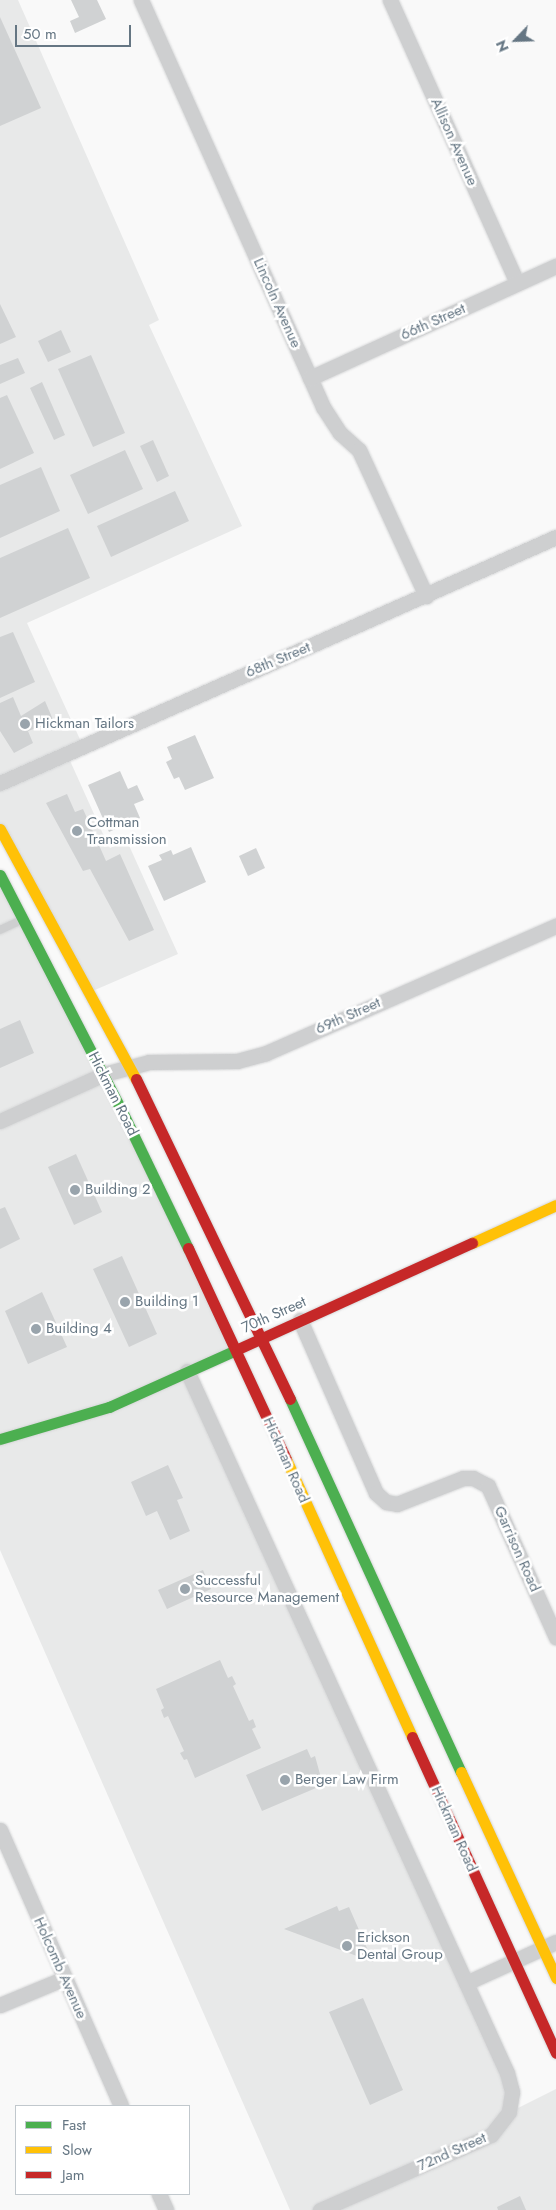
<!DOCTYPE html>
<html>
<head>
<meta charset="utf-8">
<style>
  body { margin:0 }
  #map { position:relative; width:556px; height:2210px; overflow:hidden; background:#f9f9f9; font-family:Jost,sans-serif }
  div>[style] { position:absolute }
  .built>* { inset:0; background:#e8e9e9 }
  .building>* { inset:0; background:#d0d2d3 }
  .roads { filter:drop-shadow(0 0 1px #d5d6d7) drop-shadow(0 0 1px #d5d6d7) }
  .lane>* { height:8px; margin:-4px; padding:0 4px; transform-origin:4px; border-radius:4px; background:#cecfd0 }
  .street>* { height:15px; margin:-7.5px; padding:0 7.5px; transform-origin:7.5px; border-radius:7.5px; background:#cecfd0 }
  .fast>* { height:11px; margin:-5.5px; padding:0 5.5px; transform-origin:5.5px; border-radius:5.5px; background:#4caf50 }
  .slow>* { height:11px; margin:-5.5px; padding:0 5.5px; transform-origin:5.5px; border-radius:5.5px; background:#ffc107 }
  .jam>* { height:11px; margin:-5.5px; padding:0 5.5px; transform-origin:5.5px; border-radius:5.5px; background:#c62828 }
  .dots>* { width:14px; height:14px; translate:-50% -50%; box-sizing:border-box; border:2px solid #fff; border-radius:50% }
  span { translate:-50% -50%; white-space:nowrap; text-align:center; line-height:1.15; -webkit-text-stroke:5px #fff; paint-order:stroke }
  .street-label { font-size:15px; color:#657683 }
  .poi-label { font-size:15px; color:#657683 }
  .left { translate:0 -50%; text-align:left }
  .legend { position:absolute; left:15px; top:2105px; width:175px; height:90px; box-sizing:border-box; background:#fff; border:1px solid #c1c8cd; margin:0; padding:6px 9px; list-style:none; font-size:15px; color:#657683 }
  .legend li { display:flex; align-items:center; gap:10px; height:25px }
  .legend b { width:25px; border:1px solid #c1c8cd }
  .north { position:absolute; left:491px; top:15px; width:50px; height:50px; -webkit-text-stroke:4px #fff; paint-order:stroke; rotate:246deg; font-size:14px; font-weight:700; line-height:20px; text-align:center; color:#657683 }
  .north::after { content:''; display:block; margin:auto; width:18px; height:22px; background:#657683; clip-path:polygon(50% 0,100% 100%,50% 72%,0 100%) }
  .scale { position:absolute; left:15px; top:25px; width:116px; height:22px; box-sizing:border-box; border:2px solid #657683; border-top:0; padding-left:6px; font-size:15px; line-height:18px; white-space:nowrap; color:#657683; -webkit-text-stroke:4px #fff; paint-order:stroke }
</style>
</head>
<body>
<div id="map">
  <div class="built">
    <div style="clip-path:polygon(0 0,18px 0,159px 320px,149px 325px,242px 526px,27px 623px,83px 746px,67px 754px,103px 834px,110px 848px,127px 841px,178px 954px,88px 993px,0 829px)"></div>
    <div style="clip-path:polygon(0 875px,236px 1349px,187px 1371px,507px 2073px,510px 2112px,556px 2089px,556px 2210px,290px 2210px,0 1550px)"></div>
  </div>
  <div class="building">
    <div style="clip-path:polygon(71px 0,97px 0,106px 19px,75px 33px,70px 21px,79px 17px)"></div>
    <div style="clip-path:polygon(0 17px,41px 108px,0 126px)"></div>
    <div style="clip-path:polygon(0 304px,16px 337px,0 344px)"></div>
    <div style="clip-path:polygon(61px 330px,71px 352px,48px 362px,38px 341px)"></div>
    <div style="clip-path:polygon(91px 355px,125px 433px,93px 447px,58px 369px)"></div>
    <div style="clip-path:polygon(18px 358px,25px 373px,0 384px,0 365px)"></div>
    <div style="clip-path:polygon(42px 382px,65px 435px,54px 440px,30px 388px)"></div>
    <div style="clip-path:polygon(7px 395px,34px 453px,0 469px,0 398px)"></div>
    <div style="clip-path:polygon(153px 440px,169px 476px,157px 482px,140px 446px)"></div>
    <div style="clip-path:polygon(125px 450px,143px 489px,88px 514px,70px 475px)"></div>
    <div style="clip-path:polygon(41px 467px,60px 511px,0 538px,0 485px)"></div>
    <div style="clip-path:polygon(175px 491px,189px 521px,111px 557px,97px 526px)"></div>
    <div style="clip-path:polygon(68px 528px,90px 578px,0 618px,0 558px)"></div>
    <div style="clip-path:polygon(13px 632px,35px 682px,0 698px,0 637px)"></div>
    <div style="clip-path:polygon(13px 697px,21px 716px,45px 701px,54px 722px,28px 731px,33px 743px,14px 753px,0 731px,0 703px)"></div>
    <div style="clip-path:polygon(195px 735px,214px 778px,185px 790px,179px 777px,174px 779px,166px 762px,172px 759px,167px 747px)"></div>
    <div style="clip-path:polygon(120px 771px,128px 789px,137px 785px,144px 800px,134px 804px,140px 818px,109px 832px,88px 785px)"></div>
    <div style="clip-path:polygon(67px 794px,75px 812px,83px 809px,106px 861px,120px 854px,154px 930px,129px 941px,90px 869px,83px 871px,46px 803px)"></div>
    <div style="clip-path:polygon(191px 847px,206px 882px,164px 901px,148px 866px,162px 860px,159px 855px,171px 850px,173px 855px)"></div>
    <div style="clip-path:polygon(256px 848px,265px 868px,248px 876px,239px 856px)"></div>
    <div style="clip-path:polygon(20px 1020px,34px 1053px,0 1068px,0 1029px)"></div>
    <div style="clip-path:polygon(76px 1154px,102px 1212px,74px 1225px,48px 1167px)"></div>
    <div style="clip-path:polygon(5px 1207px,20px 1239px,0 1249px,0 1209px)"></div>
    <div style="clip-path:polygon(122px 1256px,157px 1334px,129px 1347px,93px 1269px)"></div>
    <div style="clip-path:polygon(42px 1292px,67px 1347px,28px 1364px,5px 1311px)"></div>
    <div style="clip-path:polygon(168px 1465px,183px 1498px,177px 1500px,190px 1531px,170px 1540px,157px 1511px,146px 1516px,131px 1482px)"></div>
    <div style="clip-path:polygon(203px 1570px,211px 1589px,167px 1609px,158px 1590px)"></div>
    <div style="clip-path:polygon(220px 1660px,228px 1678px,232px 1676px,236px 1684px,233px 1686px,249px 1721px,253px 1719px,256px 1727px,252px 1729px,261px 1748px,195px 1778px,187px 1759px,184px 1760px,180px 1753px,184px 1751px,168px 1716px,164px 1718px,161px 1710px,164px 1708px,156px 1689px)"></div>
    <div style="clip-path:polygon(307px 1749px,311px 1758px,315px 1756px,323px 1785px,262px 1811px,246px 1775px)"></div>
    <div style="clip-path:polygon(337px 1906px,339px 1911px,349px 1907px,373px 1962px,284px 1929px)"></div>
    <div style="clip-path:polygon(363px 1998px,403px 2090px,370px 2105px,329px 2012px)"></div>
    <div style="clip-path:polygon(520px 2196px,526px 2210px,498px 2210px,497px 2207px)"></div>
  </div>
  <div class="roads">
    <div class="lane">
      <div style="left:0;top:930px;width:23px;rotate:-25deg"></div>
    </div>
    <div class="street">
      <div style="left:141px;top:0;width:446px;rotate:65.9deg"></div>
      <div style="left:323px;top:407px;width:31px;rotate:57deg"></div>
      <div style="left:340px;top:433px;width:25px;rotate:42deg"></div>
      <div style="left:359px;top:450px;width:161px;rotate:65.3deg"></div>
      <div style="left:390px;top:0;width:310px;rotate:65.8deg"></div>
      <div style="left:310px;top:378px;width:270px;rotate:-24.5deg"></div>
      <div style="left:0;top:783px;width:608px;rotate:-23.87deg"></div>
      <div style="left:0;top:1121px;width:114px;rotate:-24.3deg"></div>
      <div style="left:104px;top:1074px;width:47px;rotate:-14.9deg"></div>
      <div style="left:149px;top:1062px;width:88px;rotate:-0.7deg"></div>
      <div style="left:237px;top:1061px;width:30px;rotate:-15deg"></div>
      <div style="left:266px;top:1053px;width:317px;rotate:-23.7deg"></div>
      <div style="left:300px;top:1320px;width:189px;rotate:66.3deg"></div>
      <div style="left:376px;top:1493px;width:13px;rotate:42deg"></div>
      <div style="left:386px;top:1502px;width:11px;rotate:10deg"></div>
      <div style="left:397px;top:1504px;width:71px;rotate:-21.5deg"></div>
      <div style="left:463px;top:1478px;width:10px"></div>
      <div style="left:473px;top:1478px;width:17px;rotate:28deg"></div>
      <div style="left:488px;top:1486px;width:166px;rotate:65.8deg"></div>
      <div style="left:187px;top:1371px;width:771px;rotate:65.49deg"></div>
      <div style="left:507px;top:2073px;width:20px;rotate:75deg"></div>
      <div style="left:512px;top:2092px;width:20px;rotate:99deg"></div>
      <div style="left:509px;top:2112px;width:29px;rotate:128deg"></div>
      <div style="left:491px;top:2135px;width:187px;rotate:156.3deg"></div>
      <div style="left:0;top:1830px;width:301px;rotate:66.3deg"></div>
      <div style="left:466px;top:1983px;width:99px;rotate:-24.5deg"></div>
      <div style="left:0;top:2005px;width:70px;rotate:-22.6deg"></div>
      <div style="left:159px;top:2194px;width:17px;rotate:66deg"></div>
    </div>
    <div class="fast">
      <div style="left:0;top:875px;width:261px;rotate:62.7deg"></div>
      <div style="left:120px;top:1107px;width:157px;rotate:64.3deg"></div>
      <div style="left:290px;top:1399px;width:410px;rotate:65.4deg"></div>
      <div style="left:0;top:1439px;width:114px;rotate:-16.4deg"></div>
      <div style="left:109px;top:1407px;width:141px;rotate:-24.2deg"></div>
    </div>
    <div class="slow">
      <div style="left:0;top:829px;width:285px;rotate:61.5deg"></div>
      <div style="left:472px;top:1243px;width:92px;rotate:-24.3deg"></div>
      <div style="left:286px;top:1459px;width:305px;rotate:65.6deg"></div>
      <div style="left:461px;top:1772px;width:227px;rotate:65.2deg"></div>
    </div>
    <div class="jam">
      <div style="left:136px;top:1079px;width:355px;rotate:64.3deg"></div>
      <div style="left:188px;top:1248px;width:233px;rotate:65.1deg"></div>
      <div style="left:238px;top:1349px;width:257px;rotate:-24.4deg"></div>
      <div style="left:412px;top:1737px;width:347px;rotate:65.5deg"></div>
    </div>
  </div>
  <div class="dots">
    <div style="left:25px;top:724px;background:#99a4ac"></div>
    <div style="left:77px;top:831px;background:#99a4ac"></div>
    <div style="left:75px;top:1190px;background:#99a4ac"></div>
    <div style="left:125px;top:1302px;background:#99a4ac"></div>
    <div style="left:36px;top:1329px;background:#99a4ac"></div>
    <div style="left:185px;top:1589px;background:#99a4ac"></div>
    <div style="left:285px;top:1780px;background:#99a4ac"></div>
    <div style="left:347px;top:1946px;background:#99a4ac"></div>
  </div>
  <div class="street-label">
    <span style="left:454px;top:142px;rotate:66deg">Allison Avenue</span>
    <span style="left:277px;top:303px;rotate:66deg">Lincoln Avenue</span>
    <span style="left:433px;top:322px;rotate:-24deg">66th Street</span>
    <span style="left:278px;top:660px;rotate:-23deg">68th Street</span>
    <span style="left:348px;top:1016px;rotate:-24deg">69th Street</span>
    <span style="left:113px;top:1094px;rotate:63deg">Hickman Road</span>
    <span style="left:274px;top:1315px;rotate:-24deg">70th Street</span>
    <span style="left:286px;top:1460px;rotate:66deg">Hickman Road</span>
    <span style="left:517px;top:1549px;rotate:66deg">Garrison Road</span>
    <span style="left:454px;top:1829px;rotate:66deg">Hickman Road</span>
    <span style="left:60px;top:1968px;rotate:66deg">Holcomb Avenue</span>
    <span style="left:452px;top:2152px;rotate:-24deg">72nd Street</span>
  </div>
  <div class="poi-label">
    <span class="left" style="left:35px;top:724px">Hickman Tailors</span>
    <span class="left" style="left:87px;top:831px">Cottman<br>Transmission</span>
    <span class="left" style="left:85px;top:1190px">Building 2</span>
    <span class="left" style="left:135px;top:1302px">Building 1</span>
    <span class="left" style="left:46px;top:1329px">Building 4</span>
    <span class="left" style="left:195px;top:1589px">Successful<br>Resource Management</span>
    <span class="left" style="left:295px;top:1780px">Berger Law Firm</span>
    <span class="left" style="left:357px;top:1946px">Erickson<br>Dental Group</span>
  </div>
  <ul class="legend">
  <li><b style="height:6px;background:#4caf50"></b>Fast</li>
  <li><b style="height:6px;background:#ffc107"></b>Slow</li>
  <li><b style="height:6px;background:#c62828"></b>Jam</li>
  </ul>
  <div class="north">N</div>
  <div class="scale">50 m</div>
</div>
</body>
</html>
